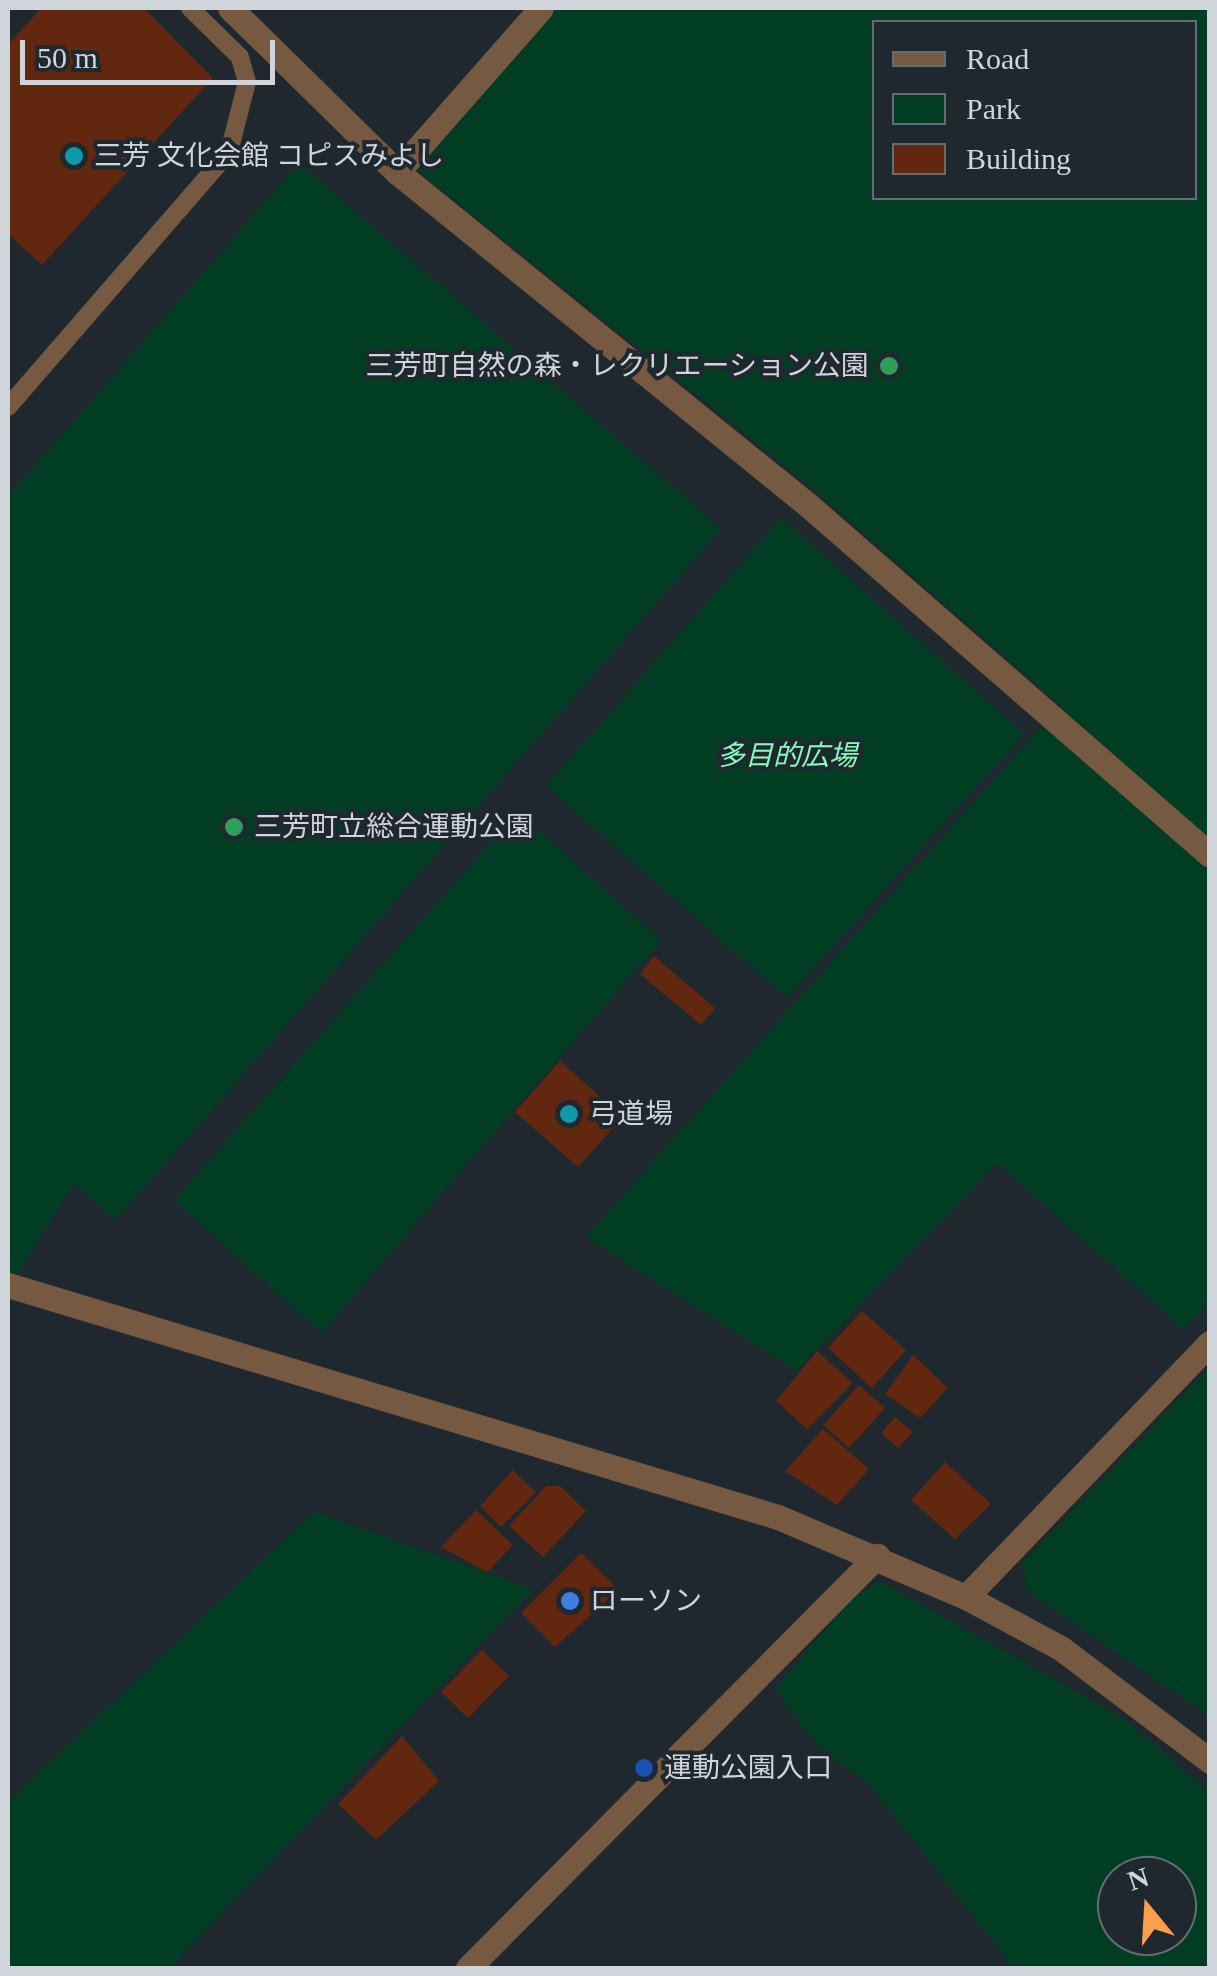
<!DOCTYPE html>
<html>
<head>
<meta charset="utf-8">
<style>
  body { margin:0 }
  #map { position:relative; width:1217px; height:1976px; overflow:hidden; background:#1f282f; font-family:"Times New Roman","Noto Sans JP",serif }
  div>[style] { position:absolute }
  .green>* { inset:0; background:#003d22 }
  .building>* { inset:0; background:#62270f }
  .service>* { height:18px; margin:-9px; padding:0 9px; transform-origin:9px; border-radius:9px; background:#765941 }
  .minor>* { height:25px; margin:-12.5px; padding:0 12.5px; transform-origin:12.5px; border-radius:12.5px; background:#765941 }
  .tertiary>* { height:25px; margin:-12.5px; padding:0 12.5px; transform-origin:12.5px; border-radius:12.5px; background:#765941 }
  .dots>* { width:28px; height:28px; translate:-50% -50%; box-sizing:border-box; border:5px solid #1f282f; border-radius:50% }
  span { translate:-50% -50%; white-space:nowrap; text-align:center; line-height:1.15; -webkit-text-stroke:8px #1f282f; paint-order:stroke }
  .poi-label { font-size:28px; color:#cfd5da }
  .left { translate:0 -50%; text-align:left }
  .right { translate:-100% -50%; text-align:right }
  .park-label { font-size:28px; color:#84fdba; font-style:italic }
  .frame { position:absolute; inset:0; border:10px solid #cfd5da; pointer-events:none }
  .legend { position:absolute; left:872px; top:20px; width:325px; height:180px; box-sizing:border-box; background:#1f282f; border:2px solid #656d73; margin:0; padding:12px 18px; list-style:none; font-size:30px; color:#cfd5da }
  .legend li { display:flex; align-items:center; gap:20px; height:50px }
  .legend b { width:50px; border:2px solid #656d73 }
  .north { position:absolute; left:1097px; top:1856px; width:100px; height:100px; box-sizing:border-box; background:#1f282f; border:2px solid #656d73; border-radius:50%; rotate:342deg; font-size:28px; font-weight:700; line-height:40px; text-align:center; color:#cfd5da }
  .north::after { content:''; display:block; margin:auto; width:35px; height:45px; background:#f8a14a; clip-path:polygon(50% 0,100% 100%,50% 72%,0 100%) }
  .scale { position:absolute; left:20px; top:40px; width:255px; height:45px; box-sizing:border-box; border:5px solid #cfd5da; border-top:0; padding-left:12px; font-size:30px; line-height:35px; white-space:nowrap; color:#cfd5da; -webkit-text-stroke:8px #1f282f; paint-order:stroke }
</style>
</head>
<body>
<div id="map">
  <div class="green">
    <div style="clip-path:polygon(evenodd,555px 8px,1209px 8px,1210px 1303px,1183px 1329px,997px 1163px,796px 1371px,586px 1237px,1060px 705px,800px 478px,414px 168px,555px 8px,874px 22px,1194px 22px,1194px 198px,874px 198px,874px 22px)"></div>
    <div style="clip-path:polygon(299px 163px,721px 529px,116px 1220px,74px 1184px,8px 1288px,8px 497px)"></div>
    <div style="clip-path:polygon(781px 518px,1024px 734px,787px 998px,546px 786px)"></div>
    <div style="clip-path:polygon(518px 812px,661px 940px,321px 1333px,174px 1200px)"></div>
    <div style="clip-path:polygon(1209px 1368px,1209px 1716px,1028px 1592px,1022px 1563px)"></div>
    <div style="clip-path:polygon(314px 1512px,533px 1589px,169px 1968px,8px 1968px,8px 1802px)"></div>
    <div style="clip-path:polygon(evenodd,879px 1581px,1125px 1719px,1209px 1792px,1209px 1968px,1014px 1968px,868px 1783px,819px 1748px,775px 1689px,851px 1599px,879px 1581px,1117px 1876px,1177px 1876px,1177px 1936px,1117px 1936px,1117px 1876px)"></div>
  </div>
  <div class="building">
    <div style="clip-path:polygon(41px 8px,144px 8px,213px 78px,42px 265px,8px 234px,8px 45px)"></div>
    <div style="clip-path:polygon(654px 956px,715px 1008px,701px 1025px,640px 974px)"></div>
    <div style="clip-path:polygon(560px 1061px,623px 1117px,578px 1167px,515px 1112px)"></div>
    <div style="clip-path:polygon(862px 1311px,906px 1350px,872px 1388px,828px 1348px)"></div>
    <div style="clip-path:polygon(817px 1351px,853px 1383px,807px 1429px,776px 1401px)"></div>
    <div style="clip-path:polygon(913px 1355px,948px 1388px,920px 1418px,885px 1394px)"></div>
    <div style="clip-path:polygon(859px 1385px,885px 1408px,849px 1448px,823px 1425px)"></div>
    <div style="clip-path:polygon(895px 1417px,913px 1432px,898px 1448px,881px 1433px)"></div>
    <div style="clip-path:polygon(823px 1429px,869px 1469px,837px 1505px,785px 1471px)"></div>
    <div style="clip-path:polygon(945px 1462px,991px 1504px,955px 1539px,911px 1500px)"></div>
    <div style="clip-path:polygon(513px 1470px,536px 1492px,501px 1527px,480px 1506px)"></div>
    <div style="clip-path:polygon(546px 1486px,560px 1486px,586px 1511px,543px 1557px,509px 1526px)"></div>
    <div style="clip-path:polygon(476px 1510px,513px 1545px,487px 1572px,441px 1547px)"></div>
    <div style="clip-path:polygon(581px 1553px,619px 1590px,555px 1647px,521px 1613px)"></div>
    <div style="clip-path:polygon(482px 1650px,509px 1676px,468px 1718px,441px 1692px)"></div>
    <div style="clip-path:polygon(402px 1736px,439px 1781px,376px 1840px,338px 1804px)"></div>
  </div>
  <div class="service">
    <div style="left:8px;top:407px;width:337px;rotate:-49.1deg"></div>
    <div style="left:229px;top:152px;width:72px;rotate:-75.6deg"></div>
    <div style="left:247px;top:82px;width:26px;rotate:-106deg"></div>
    <div style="left:240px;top:57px;width:70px;rotate:-135.6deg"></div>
  </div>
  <div class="minor">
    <div style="left:230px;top:8px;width:234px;rotate:44.5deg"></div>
    <div style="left:397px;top:172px;width:529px;rotate:39.02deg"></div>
    <div style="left:808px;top:505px;width:533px;rotate:41.04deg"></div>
    <div style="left:397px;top:172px;width:218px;rotate:-48.7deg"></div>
    <div style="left:468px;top:1968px;width:581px;rotate:-45.21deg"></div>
  </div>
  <div class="tertiary">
    <div style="left:8px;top:1285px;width:804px;rotate:16.77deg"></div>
    <div style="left:778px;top:1517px;width:204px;rotate:23.1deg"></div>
    <div style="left:966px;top:1597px;width:109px;rotate:28.4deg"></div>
    <div style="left:1062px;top:1649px;width:186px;rotate:37.1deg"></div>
    <div style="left:966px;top:1597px;width:352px;rotate:-46.2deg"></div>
  </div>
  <div class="dots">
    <div style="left:74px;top:156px;background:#0f9aa8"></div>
    <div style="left:889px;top:366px;background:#2e9e5b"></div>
    <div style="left:234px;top:827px;background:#2e9e5b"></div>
    <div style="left:569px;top:1114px;background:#0f9aa8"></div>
    <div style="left:570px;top:1601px;background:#3f7fe0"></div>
    <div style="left:644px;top:1768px;background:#1a4fb4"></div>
  </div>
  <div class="poi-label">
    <span class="left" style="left:94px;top:156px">三芳 文化会館 コピスみよし</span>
    <span class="right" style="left:869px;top:366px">三芳町自然の森・レクリエーション公園</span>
    <span class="left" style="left:254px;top:827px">三芳町立総合運動公園</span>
    <span class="left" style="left:589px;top:1114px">弓道場</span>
    <span class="left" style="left:590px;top:1601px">ローソン</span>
    <span class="left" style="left:664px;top:1768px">運動公園入口</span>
  </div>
  <div class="park-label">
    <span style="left:787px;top:756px">多目的広場</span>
  </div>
  <div class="frame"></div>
  <ul class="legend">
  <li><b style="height:12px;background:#765941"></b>Road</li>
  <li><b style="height:28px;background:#003d22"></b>Park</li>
  <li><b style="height:28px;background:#62270f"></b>Building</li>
  </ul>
  <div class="north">N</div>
  <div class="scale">50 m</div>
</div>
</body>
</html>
